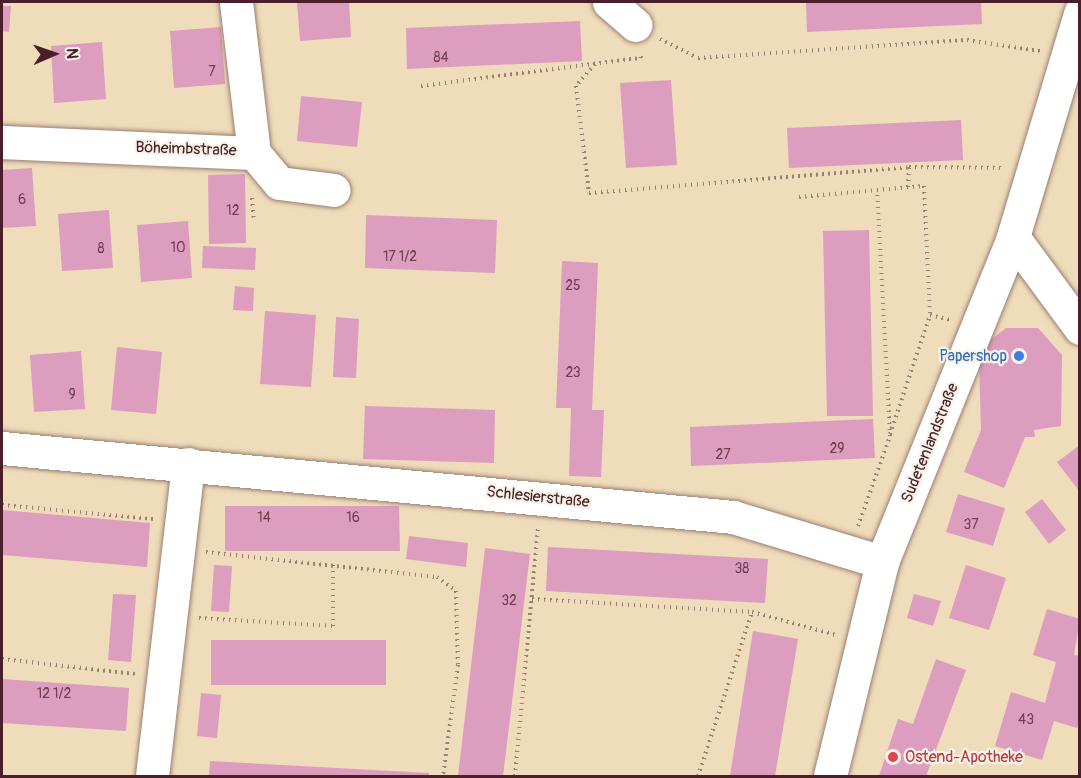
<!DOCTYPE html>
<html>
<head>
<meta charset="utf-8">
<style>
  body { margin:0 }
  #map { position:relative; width:1081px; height:778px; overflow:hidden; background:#eedcba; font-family:Pangolin,sans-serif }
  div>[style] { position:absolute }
  .building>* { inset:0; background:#dd9dbf }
  .path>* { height:4px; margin-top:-2px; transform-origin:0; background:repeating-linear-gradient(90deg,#9c7e72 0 1.5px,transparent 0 6px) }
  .roads { filter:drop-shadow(0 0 2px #9c7e72) drop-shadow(0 0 2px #9c7e72) }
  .minor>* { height:33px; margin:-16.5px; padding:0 16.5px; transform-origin:16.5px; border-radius:16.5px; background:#fff }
  .dots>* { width:16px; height:16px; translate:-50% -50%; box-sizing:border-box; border:3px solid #f7f3e8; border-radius:50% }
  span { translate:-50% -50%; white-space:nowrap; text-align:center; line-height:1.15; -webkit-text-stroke:4.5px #f7f3e8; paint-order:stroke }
  .number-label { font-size:14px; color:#6f3e50 }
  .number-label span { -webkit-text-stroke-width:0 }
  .street-label { font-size:16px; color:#4a1f2b }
  .shop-label { font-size:16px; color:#366cbe }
  .right { translate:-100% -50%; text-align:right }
  .health-label { font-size:16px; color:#be3a42 }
  .left { translate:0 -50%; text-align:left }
  .frame { position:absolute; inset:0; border:3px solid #4a1f2b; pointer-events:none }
  .north { position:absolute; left:24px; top:24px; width:60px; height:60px; -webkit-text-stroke:4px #f7f3e8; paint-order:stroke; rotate:88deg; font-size:16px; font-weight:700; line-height:24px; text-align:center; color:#4a1f2b }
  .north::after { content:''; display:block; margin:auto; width:21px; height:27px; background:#4a1f2b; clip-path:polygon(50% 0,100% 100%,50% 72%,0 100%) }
</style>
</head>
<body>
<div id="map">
  <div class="building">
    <div style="clip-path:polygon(297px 2px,349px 2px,351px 37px,300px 41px)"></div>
    <div style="clip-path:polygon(806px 2px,981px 2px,982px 24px,807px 32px)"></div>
    <div style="clip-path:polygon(2px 6px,11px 6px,9px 32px,2px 31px)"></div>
    <div style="clip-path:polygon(580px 21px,582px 61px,407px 69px,406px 28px)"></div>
    <div style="clip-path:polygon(221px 27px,225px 84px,174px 88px,170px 31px)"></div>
    <div style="clip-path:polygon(102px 42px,106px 99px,54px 103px,51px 46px)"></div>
    <div style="clip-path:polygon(671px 80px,677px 165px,626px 168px,620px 83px)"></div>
    <div style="clip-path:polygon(301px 96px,362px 102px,357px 147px,297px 141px)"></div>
    <div style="clip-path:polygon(961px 120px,963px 160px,789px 168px,787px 128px)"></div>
    <div style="clip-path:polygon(32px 168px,36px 226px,2px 228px,2px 170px)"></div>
    <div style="clip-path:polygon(245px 174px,246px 243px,209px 244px,208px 175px)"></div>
    <div style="clip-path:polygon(109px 210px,113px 268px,62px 271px,58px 214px)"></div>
    <div style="clip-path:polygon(366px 215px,497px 220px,495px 273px,365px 268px)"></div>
    <div style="clip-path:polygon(188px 221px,192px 278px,141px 282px,137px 225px)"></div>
    <div style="clip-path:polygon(869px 230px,873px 416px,827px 416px,823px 231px)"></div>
    <div style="clip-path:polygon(203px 246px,256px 248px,255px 270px,202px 268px)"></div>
    <div style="clip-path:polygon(562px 261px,598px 263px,592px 410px,604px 410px,601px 477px,569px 476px,571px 408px,556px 408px)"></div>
    <div style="clip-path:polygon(235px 286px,254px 288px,253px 311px,233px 310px)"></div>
    <div style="clip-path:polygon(265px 311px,316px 315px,311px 387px,260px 384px)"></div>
    <div style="clip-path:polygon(336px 317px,359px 319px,356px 378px,333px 377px)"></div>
    <div style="clip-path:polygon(1006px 328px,1038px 328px,1062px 355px,1061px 426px,1034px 430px,1035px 437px,1025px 437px,1004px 488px,964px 472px,981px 430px,979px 361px,988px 342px)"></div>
    <div style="clip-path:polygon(117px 347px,162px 352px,156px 414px,111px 410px)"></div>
    <div style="clip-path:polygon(81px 351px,85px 409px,34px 412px,30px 355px)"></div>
    <div style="clip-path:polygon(365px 406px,495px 410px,494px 463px,363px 459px)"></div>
    <div style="clip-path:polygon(873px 419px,875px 458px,691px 466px,690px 427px)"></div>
    <div style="clip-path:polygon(1080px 445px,1080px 492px,1057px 462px)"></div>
    <div style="clip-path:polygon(958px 494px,1005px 508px,993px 546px,946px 532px)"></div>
    <div style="clip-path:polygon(1042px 499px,1066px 530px,1049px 544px,1025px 512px)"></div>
    <div style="clip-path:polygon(225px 506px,399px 506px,400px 551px,225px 551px)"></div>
    <div style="clip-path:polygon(2px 510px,150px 523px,147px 567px,2px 555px)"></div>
    <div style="clip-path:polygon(409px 536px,468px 543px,466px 567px,406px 559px)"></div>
    <div style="clip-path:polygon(548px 547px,768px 559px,765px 603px,546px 591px)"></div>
    <div style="clip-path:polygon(485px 548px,530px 554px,503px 776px,458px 776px)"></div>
    <div style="clip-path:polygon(214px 565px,232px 566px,229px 612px,211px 611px)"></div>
    <div style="clip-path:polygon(966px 565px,1006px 578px,989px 630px,949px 618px)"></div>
    <div style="clip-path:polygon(113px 594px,136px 595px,131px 662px,108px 660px)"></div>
    <div style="clip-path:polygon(914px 594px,941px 601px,933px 626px,907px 618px)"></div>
    <div style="clip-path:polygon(1047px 609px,1080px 619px,1074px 655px,1080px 656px,1080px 720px,1077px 728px,1054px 721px,1042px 760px,995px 746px,1011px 692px,1045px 703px,1056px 662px,1033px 655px)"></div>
    <div style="clip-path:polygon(753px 631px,798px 639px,775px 776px,730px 776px)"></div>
    <div style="clip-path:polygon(211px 640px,386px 640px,386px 685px,211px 685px)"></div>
    <div style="clip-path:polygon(936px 659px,966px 670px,926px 776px,879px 776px,898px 719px,913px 724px)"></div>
    <div style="clip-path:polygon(2px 679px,129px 688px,126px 731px,2px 723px)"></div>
    <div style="clip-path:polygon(201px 693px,221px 695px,217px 738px,197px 736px)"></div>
    <div style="clip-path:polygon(210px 761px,429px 773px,429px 776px,209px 776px)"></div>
  </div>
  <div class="path">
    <div style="left:660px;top:39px;width:42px;rotate:26.6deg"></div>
    <div style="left:698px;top:58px;width:270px;rotate:-3.8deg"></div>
    <div style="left:967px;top:40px;width:74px;rotate:8.6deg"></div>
    <div style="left:595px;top:64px;width:29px;rotate:131deg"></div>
    <div style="left:576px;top:86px;width:108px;rotate:83.1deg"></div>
    <div style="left:589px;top:193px;width:321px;rotate:-4.6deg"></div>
    <div style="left:909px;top:167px;width:95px;rotate:0.6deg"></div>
    <div style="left:421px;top:86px;width:222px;rotate:-7.3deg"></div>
    <div style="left:641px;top:58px;width:5px;rotate:-101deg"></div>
    <div style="left:908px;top:187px;width:20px;rotate:-87deg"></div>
    <div style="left:799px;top:197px;width:125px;rotate:-5deg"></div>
    <div style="left:924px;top:186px;width:129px;rotate:87.3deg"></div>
    <div style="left:930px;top:315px;width:21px;rotate:14deg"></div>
    <div style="left:252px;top:198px;width:23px;rotate:85deg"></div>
    <div style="left:890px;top:434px;width:126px;rotate:-71.4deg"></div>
    <div style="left:2px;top:505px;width:153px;rotate:5.3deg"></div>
    <div style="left:858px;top:526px;width:96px;rotate:-70.4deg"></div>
    <div style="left:890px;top:436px;width:246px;rotate:-93deg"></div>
    <div style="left:206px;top:552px;width:232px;rotate:6.2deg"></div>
    <div style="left:437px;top:577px;width:24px;rotate:36deg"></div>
    <div style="left:456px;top:591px;width:74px;rotate:88.5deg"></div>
    <div style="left:458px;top:665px;width:112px;rotate:97.7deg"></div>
    <div style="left:532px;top:599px;width:220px;rotate:3.4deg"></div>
    <div style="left:199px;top:618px;width:134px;rotate:3.4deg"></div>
    <div style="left:333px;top:626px;width:63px;rotate:-90deg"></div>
    <div style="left:2px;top:659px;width:134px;rotate:6.4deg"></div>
    <div style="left:515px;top:776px;width:251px;rotate:-84.7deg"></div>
    <div style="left:698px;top:776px;width:173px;rotate:-71.8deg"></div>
    <div style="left:752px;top:612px;width:87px;rotate:15.3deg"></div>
  </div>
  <div class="roads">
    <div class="minor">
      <div style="left:609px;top:2px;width:35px;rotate:41deg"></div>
      <div style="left:2px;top:142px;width:252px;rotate:2.5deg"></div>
      <div style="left:254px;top:153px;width:152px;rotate:-96.8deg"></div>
      <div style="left:254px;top:153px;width:39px;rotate:50deg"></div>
      <div style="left:279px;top:183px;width:55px;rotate:7.3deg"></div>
      <div style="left:1013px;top:237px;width:113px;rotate:53.6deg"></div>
      <div style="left:2px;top:448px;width:734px;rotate:5.39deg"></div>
      <div style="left:733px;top:517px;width:156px;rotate:16.8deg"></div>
      <div style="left:152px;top:776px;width:314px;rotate:-83.4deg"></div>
      <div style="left:830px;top:776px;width:220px;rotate:-76.3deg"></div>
      <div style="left:882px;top:562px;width:350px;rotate:-68deg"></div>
      <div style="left:1013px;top:237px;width:234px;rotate:-73.3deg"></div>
    </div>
  </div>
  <div class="dots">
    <div style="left:1019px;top:356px;background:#3f7fe0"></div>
    <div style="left:893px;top:757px;background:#e0444e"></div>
  </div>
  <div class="number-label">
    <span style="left:441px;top:58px">84</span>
    <span style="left:212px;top:72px">7</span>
    <span style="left:22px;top:200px">6</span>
    <span style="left:233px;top:211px">12</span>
    <span style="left:178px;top:248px">10</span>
    <span style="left:101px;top:249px">8</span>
    <span style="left:400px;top:257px">17 1/2</span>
    <span style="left:573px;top:286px">25</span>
    <span style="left:573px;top:373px">23</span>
    <span style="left:72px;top:395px">9</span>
    <span style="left:837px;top:449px">29</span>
    <span style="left:723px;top:455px">27</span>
    <span style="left:264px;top:518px">14</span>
    <span style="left:353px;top:518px">16</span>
    <span style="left:971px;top:525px">37</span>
    <span style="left:742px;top:569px">38</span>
    <span style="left:509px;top:601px">32</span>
    <span style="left:54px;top:694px">12 1/2</span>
    <span style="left:1026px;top:720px">43</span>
  </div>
  <div class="street-label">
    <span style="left:186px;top:149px;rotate:2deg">Böheimbstraße</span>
    <span style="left:930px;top:443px;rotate:-68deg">Sudetenlandstraße</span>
    <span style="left:538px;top:497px;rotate:6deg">Schlesierstraße</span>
  </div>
  <div class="shop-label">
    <span class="right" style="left:1007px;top:356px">Papershop</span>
  </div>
  <div class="health-label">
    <span class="left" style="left:905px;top:757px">Ostend-Apotheke</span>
  </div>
  <div class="frame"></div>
  <div class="north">N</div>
</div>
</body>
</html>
